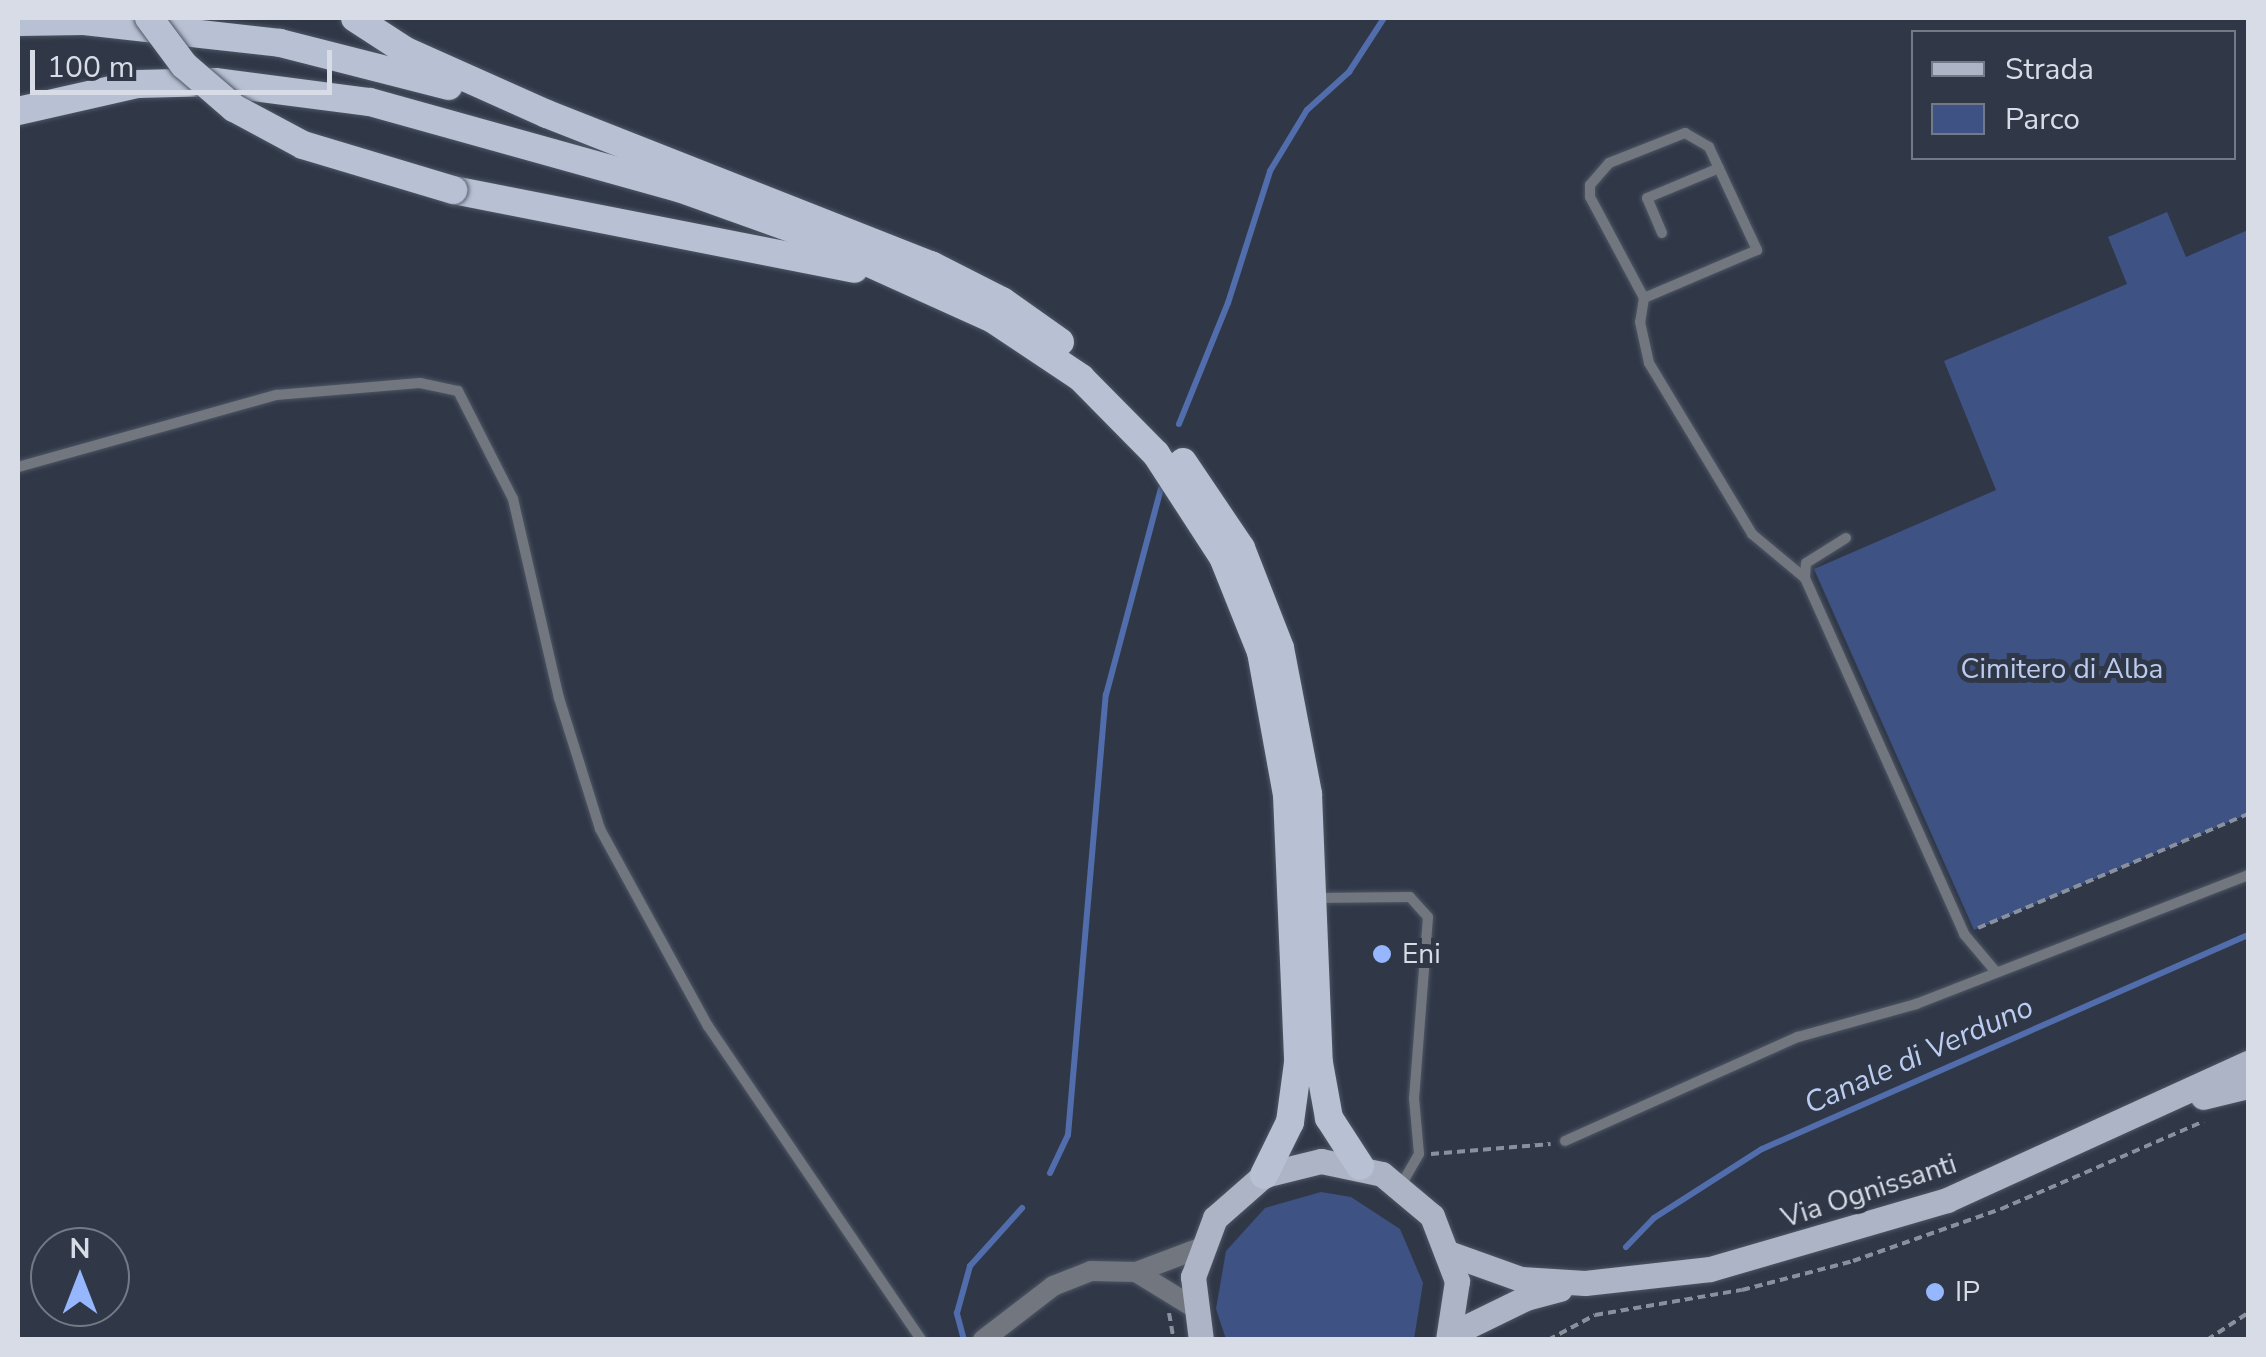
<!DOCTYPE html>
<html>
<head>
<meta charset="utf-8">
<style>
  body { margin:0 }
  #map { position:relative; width:2266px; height:1357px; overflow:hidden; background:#303848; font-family:"Nunito Sans",sans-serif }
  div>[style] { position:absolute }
  .green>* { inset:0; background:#3e5283 }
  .stream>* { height:6px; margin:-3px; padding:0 3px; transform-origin:3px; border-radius:3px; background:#516dac }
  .path>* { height:4px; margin-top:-2px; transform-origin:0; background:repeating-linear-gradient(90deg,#8a919e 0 8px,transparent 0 13px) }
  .roads { filter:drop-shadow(0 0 2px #4e5664) drop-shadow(0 0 2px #4e5664) }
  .service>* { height:10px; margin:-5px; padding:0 5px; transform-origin:5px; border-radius:5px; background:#72767f }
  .minor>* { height:20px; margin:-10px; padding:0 10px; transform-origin:10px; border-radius:10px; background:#72767f }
  .primary>* { height:25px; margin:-12.5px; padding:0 12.5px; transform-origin:12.5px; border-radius:12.5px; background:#acb4c5 }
  .trunk>* { height:28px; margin:-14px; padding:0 14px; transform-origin:14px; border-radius:14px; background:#b8c0d3 }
  .bridges { filter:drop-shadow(0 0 2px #4e5664) drop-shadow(0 0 2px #4e5664) }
  .trunk-bridge>* { height:28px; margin:-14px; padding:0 14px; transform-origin:14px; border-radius:14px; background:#b8c0d3 }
  .dots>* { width:28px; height:28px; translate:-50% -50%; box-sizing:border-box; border:5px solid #303848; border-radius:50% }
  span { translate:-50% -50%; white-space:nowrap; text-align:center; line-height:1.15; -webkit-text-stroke:10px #303848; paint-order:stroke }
  .park-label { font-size:28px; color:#bacbef }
  .poi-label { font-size:28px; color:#d7dce6 }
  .left { translate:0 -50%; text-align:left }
  .street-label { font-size:28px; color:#d7dce6 }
  .water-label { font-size:30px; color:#bccdf2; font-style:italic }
  .frame { position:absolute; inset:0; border:20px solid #d7dce6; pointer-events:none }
  .legend { position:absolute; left:1911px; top:30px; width:325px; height:130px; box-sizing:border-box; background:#303848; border:2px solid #737a87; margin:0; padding:12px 18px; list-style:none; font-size:30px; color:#d7dce6 }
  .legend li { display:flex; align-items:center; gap:20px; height:50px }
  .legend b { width:50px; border:2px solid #737a87 }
  .north { position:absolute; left:30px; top:1227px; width:100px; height:100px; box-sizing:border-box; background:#303848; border:2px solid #737a87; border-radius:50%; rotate:0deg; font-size:28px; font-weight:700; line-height:40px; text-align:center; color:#d7dce6 }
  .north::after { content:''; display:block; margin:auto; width:35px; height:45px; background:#96b6fd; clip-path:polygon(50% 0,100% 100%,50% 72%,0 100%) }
  .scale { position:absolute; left:30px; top:50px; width:302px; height:45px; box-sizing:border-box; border:5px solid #d7dce6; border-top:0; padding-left:12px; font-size:30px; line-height:35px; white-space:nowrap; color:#d7dce6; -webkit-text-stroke:8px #303848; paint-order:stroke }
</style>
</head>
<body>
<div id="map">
  <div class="green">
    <div style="clip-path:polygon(2167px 212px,2186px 257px,2248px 230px,2248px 814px,1974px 930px,1814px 569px,1996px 490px,1944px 361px,2127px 284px,2108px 237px)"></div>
    <div style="clip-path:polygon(1321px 1192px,1351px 1197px,1400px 1229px,1423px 1283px,1414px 1339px,1226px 1339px,1216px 1309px,1226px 1251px,1265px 1208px)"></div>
  </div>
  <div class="stream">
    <div style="left:1179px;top:424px;width:131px;rotate:-68deg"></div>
    <div style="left:1228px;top:303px;width:139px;rotate:-72.3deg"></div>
    <div style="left:1270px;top:171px;width:71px;rotate:-58.8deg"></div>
    <div style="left:1307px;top:110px;width:57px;rotate:-42.1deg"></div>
    <div style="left:1349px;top:72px;width:64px;rotate:-57.1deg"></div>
    <div style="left:1050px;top:1173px;width:42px;rotate:-64.7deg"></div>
    <div style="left:1068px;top:1135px;width:442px;rotate:-85.1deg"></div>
    <div style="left:1106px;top:695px;width:213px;rotate:-75.1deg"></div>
    <div style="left:1626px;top:1247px;width:40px;rotate:-46deg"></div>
    <div style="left:1654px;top:1218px;width:128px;rotate:-32.6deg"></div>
    <div style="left:1762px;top:1149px;width:531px;rotate:-23.77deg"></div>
    <div style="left:964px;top:1340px;width:28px;rotate:-105deg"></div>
    <div style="left:957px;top:1313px;width:49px;rotate:-74.5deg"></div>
    <div style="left:970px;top:1266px;width:78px;rotate:-48.1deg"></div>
  </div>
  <div class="path">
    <div style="left:1978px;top:928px;width:293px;rotate:-22.9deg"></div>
    <div style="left:1431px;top:1154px;width:120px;rotate:-4.8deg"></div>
    <div style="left:1169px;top:1313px;width:27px;rotate:80deg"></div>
    <div style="left:1548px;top:1340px;width:53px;rotate:-28deg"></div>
    <div style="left:1595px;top:1315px;width:149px;rotate:-9.7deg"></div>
    <div style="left:1742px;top:1290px;width:115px;rotate:-14.6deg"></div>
    <div style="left:1853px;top:1261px;width:157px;rotate:-19.4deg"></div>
    <div style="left:2001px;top:1209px;width:221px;rotate:-23.4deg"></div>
    <div style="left:2207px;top:1340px;width:49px;rotate:-33.4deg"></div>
  </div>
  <div class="roads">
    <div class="service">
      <div style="left:1685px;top:133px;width:28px;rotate:30deg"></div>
      <div style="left:1709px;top:147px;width:114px;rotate:65deg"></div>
      <div style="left:1757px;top:250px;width:123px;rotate:157deg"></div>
      <div style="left:1644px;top:298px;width:115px;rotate:-118.1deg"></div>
      <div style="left:1590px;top:197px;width:12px;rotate:-90deg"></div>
      <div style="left:1590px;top:185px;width:29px;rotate:-49deg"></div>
      <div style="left:1609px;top:163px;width:82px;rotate:-21.5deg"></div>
      <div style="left:1662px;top:233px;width:38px;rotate:-113deg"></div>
      <div style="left:1647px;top:198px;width:78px;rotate:-22.6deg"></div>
      <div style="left:1644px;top:298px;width:24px;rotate:99deg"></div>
      <div style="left:1640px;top:322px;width:42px;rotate:77.6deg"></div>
      <div style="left:1649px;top:363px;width:200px;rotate:58.9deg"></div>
      <div style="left:1752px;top:534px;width:69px;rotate:39.7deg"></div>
      <div style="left:18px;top:467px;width:268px;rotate:-15.6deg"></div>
      <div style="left:276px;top:395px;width:144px;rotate:-4.8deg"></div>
      <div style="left:420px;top:383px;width:39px;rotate:12deg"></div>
      <div style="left:458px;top:391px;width:121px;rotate:63deg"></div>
      <div style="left:513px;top:499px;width:204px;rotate:77deg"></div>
      <div style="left:559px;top:698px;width:137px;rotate:72.6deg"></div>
      <div style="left:600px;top:829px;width:225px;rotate:61.3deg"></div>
      <div style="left:708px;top:1026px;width:379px;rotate:55.8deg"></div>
      <div style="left:1846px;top:538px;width:47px;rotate:148deg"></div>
      <div style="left:1806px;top:563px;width:15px;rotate:94deg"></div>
      <div style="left:1805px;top:578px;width:390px;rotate:65.9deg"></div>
      <div style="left:1964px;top:934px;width:50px;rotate:49.9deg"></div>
      <div style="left:1313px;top:898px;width:97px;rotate:-0.6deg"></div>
      <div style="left:1410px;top:897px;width:27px;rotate:48deg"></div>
      <div style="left:1428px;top:917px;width:182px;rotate:94.4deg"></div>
      <div style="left:1414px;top:1098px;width:56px;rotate:84.9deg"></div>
      <div style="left:1419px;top:1154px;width:36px;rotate:120deg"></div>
      <div style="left:1565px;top:1141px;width:255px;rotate:-24.1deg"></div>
      <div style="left:1798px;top:1037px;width:123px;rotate:-15.6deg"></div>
      <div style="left:1916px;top:1004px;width:356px;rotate:-21.2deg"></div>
    </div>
    <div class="minor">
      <div style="left:1136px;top:1272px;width:68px;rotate:-20.6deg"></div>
      <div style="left:983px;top:1340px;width:88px;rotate:-37.6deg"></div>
      <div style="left:1053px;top:1286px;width:41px;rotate:-21.5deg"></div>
      <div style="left:1091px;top:1271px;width:45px;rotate:1.3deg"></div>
      <div style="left:1136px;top:1272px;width:67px;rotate:31.6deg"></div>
    </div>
    <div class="primary">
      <div style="left:2203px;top:1097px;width:46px;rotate:-13.7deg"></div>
      <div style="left:1451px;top:1254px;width:74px;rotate:19.7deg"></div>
      <div style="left:1521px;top:1279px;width:64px;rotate:3.6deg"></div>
      <div style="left:1585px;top:1283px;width:126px;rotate:-6.4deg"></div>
      <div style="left:1710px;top:1269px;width:247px;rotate:-16.2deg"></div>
      <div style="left:1947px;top:1200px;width:331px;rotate:-24.5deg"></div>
      <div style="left:1450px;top:1335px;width:85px;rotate:-26deg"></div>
      <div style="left:1526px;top:1298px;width:35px;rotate:-15deg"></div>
      <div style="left:1201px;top:1340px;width:64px;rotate:-97.2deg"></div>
      <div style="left:1193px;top:1277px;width:63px;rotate:-69.6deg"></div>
      <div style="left:1215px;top:1218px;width:65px;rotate:-41.3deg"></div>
      <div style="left:1264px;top:1175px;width:59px;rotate:-13.8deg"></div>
      <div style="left:1321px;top:1161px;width:62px;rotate:12deg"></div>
      <div style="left:1382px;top:1174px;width:65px;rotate:40deg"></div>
      <div style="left:1432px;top:1216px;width:70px;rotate:69deg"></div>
      <div style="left:1457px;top:1281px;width:60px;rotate:98.7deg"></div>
    </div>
    <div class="trunk">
      <div style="left:355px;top:18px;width:61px;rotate:32.9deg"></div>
      <div style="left:406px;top:51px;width:154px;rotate:24.1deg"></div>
      <div style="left:547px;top:114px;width:413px;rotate:21.5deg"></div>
      <div style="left:931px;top:265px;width:80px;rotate:26.9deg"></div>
      <div style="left:1002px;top:301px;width:71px;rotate:35.3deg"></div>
      <div style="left:18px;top:22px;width:66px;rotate:-0.9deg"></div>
      <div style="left:84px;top:21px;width:197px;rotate:6.4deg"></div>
      <div style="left:280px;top:43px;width:174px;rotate:14.3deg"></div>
      <div style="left:18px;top:111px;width:123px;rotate:-12.7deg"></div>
      <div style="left:138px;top:84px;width:77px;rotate:-1.5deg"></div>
      <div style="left:215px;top:82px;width:156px;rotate:7.4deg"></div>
      <div style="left:370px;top:102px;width:321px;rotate:15.6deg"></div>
      <div style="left:679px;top:188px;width:124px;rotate:19.7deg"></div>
      <div style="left:796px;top:230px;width:216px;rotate:24.3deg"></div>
      <div style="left:993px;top:319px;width:106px;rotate:33.8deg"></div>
      <div style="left:1081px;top:378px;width:107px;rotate:45.4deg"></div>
      <div style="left:1156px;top:454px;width:123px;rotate:57deg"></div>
      <div style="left:1223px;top:557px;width:102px;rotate:68.2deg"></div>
      <div style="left:1261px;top:652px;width:145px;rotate:79.7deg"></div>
      <div style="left:1287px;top:795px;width:268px;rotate:87.6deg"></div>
      <div style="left:1298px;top:1063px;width:60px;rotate:97.7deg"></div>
      <div style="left:1290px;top:1122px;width:59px;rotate:116.1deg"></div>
      <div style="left:453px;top:190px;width:409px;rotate:11.1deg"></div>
      <div style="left:1183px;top:462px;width:104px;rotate:56deg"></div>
      <div style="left:1241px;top:548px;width:107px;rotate:68.7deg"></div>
      <div style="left:1280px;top:648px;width:149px;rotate:79.1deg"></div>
      <div style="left:1308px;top:794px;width:269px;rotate:87.7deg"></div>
      <div style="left:1319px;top:1063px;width:56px;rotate:79.7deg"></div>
      <div style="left:1329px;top:1118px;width:57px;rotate:57.1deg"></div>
    </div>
  </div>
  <div class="bridges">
    <div class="trunk-bridge">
      <div style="left:149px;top:18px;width:59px;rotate:53.3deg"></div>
      <div style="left:184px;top:65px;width:66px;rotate:40.7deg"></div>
      <div style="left:234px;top:108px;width:78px;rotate:28.2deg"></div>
      <div style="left:303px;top:145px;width:157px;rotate:16.7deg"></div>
    </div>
  </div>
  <div class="dots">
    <div style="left:1382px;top:954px;background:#96b6fd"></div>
    <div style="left:1935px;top:1292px;background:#96b6fd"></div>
  </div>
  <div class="park-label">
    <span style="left:2062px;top:669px">Cimitero di Alba</span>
  </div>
  <div class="poi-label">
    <span class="left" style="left:1402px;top:954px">Eni</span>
    <span class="left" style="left:1955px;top:1292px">IP</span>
  </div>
  <div class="street-label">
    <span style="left:1869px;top:1191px;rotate:-18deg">Via Ognissanti</span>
  </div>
  <div class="water-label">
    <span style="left:1919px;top:1056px;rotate:-24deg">Canale di Verduno</span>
  </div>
  <div class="frame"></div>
  <ul class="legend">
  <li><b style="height:12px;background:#acb4c5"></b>Strada</li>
  <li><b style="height:28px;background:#3e5283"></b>Parco</li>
  </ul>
  <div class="north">N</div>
  <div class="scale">100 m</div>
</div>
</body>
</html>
